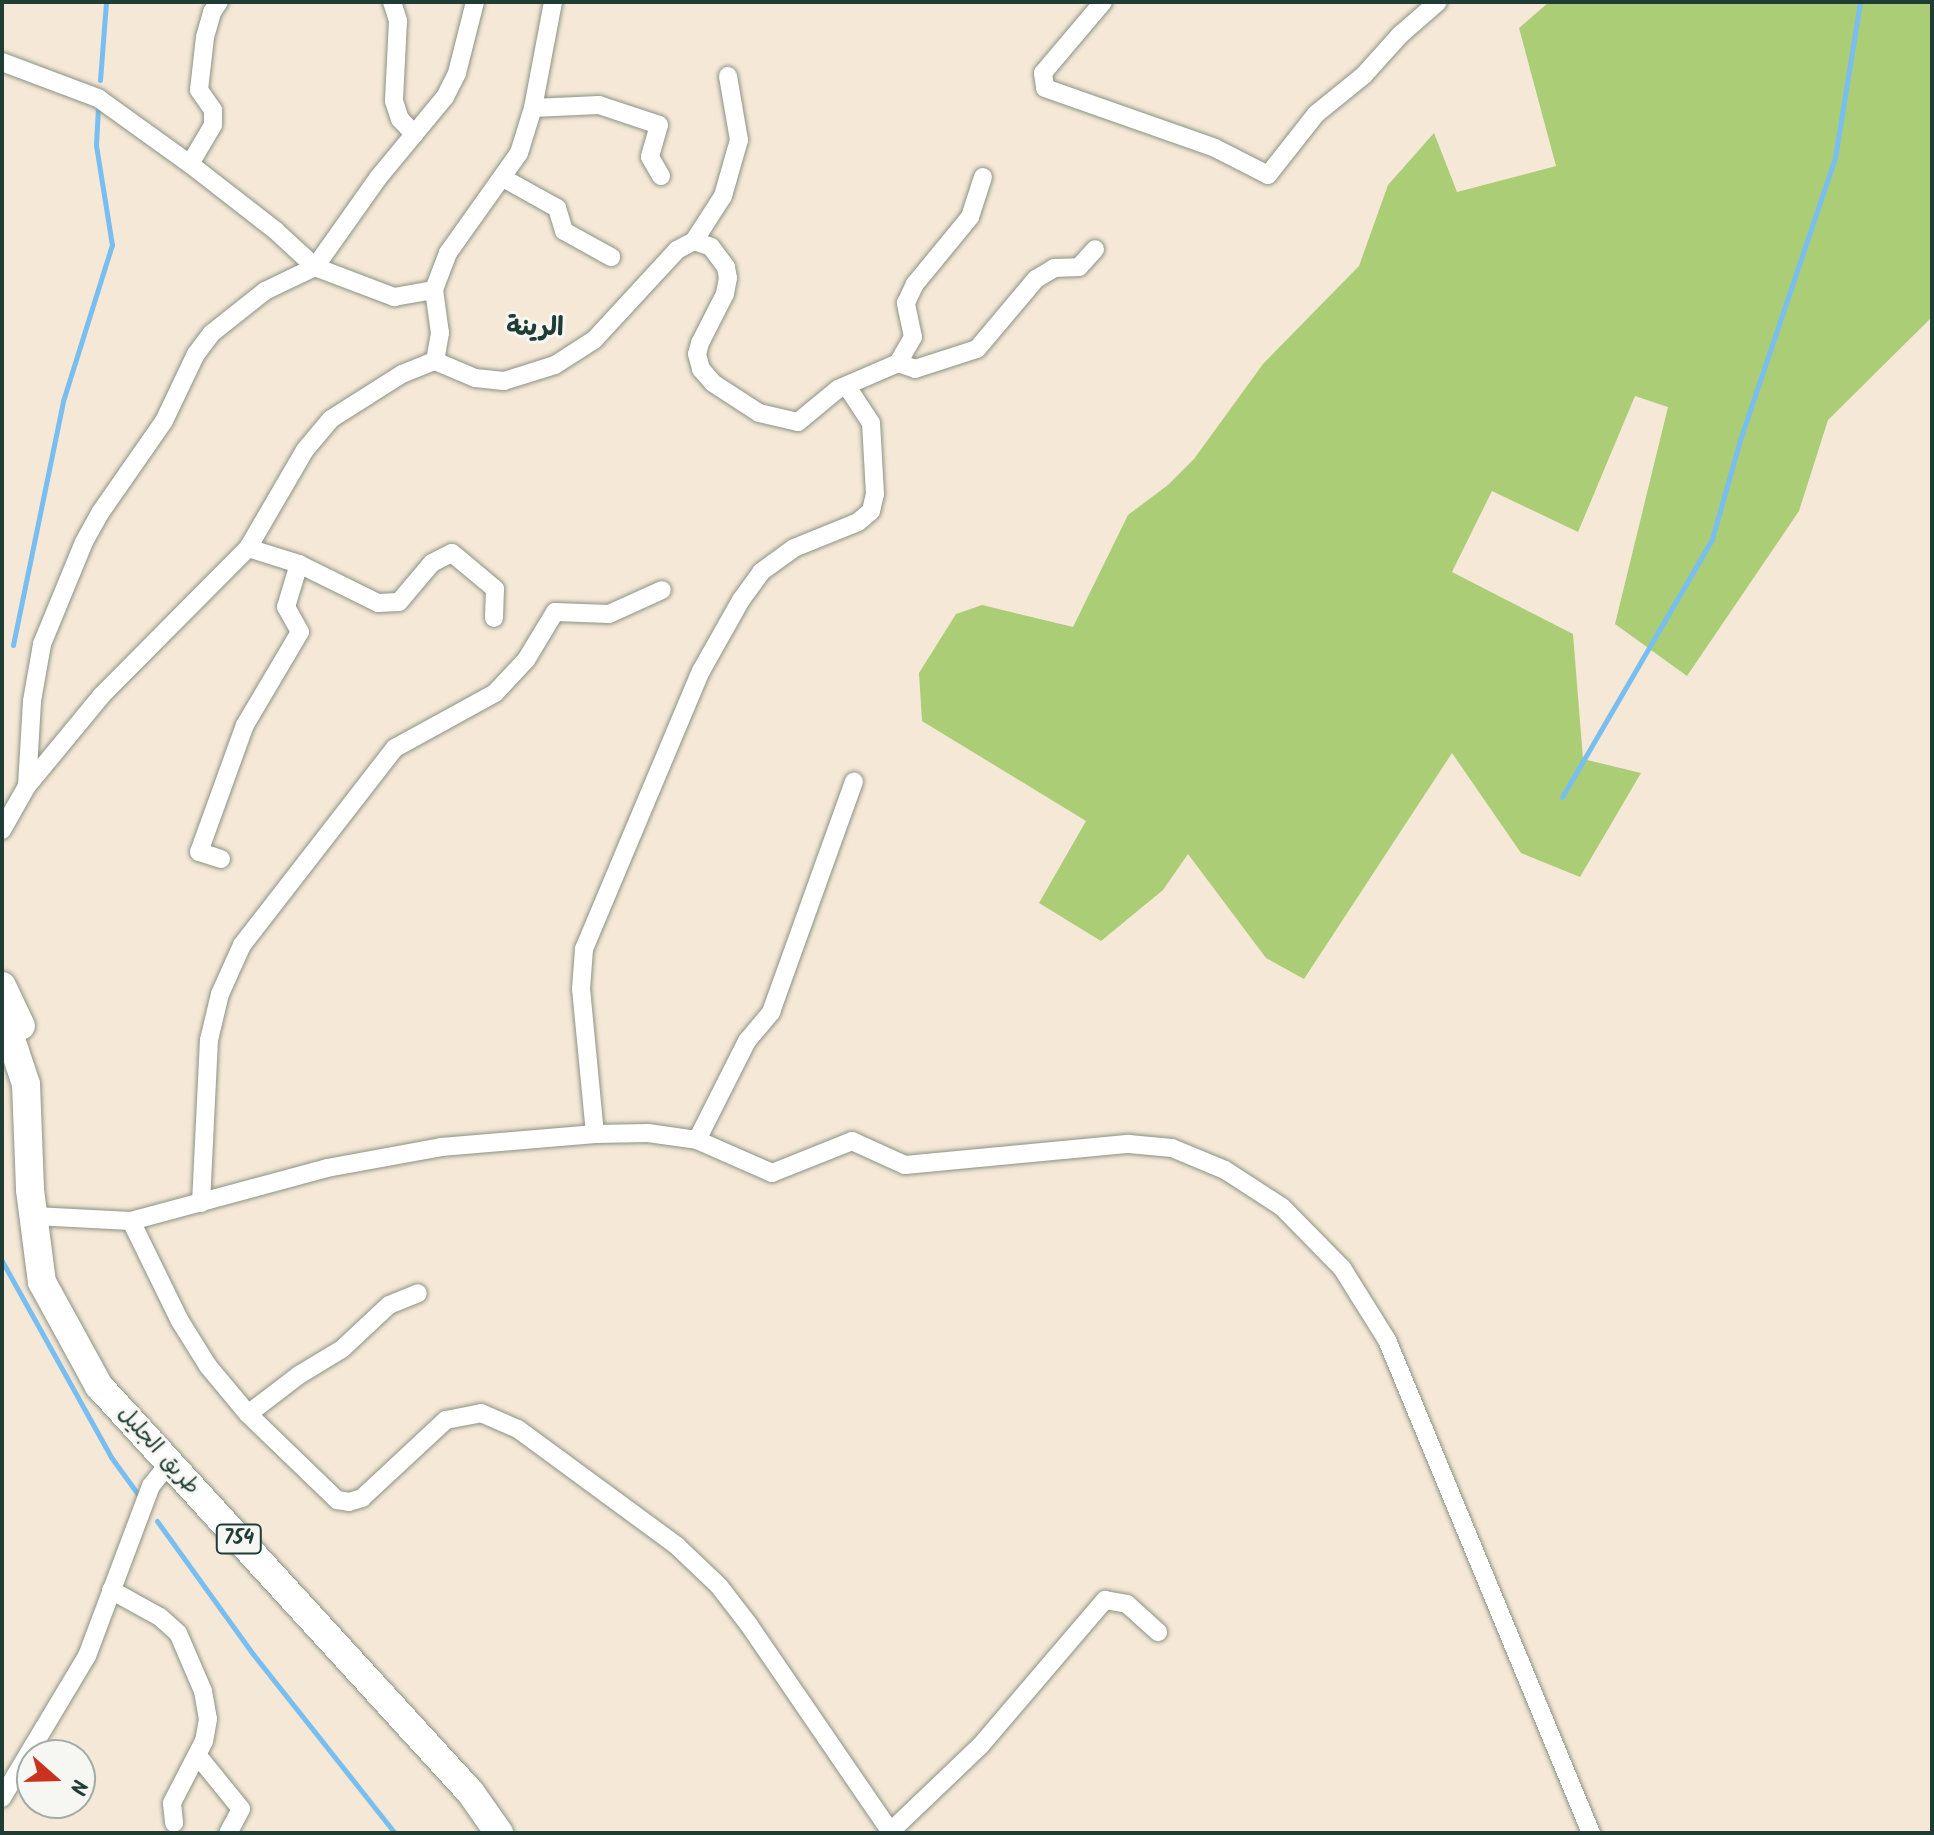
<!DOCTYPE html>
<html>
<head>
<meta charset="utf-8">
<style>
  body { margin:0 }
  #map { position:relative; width:1934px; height:1835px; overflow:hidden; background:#f5e8d6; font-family:Kalam,"Playpen Sans Arabic",sans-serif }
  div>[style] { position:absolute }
  .green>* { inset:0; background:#aacd76 }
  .stream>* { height:5px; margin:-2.5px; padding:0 2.5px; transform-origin:2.5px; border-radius:2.5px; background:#79bef0 }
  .roads { filter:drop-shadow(0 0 2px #8a9285) drop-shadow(0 0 2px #8a9285) }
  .minor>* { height:18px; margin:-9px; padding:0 9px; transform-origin:9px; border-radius:9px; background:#fff }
  .primary>* { height:28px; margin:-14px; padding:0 14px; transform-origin:14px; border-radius:14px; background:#fff }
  span { translate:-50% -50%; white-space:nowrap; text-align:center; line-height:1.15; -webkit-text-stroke:6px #f6f6f2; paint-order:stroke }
  .shield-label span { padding:2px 6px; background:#f6f6f2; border:2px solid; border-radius:6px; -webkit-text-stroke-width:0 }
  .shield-label { font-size:20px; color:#1f3d34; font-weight:700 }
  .street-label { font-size:22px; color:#1f3d34 }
  .quarter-label { font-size:26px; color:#1f3d34; font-weight:700 }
  .frame { position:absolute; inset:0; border:4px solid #1f3d34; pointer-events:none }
  .north { position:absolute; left:16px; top:1739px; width:80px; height:80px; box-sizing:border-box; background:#f6f6f2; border:2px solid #a0aca6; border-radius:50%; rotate:110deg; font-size:22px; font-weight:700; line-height:32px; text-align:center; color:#1f3d34 }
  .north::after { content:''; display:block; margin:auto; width:28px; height:36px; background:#c8321e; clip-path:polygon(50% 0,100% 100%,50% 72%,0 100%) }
</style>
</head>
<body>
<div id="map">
  <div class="green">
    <div style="clip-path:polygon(1549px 2px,1932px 2px,1932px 317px,1828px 420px,1799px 511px,1687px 676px,1615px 624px,1668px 407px,1635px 396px,1578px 532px,1492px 491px,1452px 572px,1573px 634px,1583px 759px,1641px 773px,1580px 877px,1521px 853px,1452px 753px,1304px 979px,1266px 958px,1188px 854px,1163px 890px,1101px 941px,1039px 903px,1086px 821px,922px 721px,919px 673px,956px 614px,982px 605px,1073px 627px,1128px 515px,1168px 485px,1194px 459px,1263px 364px,1359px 266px,1388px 185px,1434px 133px,1457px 192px,1556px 166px,1519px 28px)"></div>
  </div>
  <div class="stream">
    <div style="left:100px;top:80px;width:78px;rotate:-85.6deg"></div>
    <div style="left:13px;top:645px;width:249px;rotate:-78.4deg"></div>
    <div style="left:63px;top:401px;width:164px;rotate:-72.6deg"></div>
    <div style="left:112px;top:245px;width:101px;rotate:-99.1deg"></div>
    <div style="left:96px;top:145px;width:38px;rotate:-87deg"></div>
    <div style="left:1562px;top:797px;width:298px;rotate:-59.8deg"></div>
    <div style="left:1712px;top:539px;width:103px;rotate:-74.2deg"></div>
    <div style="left:1740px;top:440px;width:298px;rotate:-71.4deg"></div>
    <div style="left:1835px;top:158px;width:158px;rotate:-80.9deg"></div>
    <div style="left:2px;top:1261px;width:224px;rotate:60.9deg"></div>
    <div style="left:111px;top:1457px;width:49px;rotate:54.1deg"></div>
    <div style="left:157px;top:1521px;width:164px;rotate:54.2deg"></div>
    <div style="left:253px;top:1654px;width:228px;rotate:51.6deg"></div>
  </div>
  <div class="roads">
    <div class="minor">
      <div style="left:392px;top:2px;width:20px;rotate:72deg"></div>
      <div style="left:398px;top:21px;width:80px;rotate:92.9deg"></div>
      <div style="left:394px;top:101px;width:19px;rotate:72deg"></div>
      <div style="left:400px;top:119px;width:21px;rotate:47deg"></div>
      <div style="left:553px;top:2px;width:108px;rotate:100.7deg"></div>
      <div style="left:533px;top:108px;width:47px;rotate:107.3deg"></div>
      <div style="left:519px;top:153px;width:123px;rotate:125.4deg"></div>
      <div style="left:448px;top:253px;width:40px;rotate:111deg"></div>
      <div style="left:434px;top:290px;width:43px;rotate:82.1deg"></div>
      <div style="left:440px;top:333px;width:28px;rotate:100deg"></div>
      <div style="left:435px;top:361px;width:43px;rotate:23deg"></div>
      <div style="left:475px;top:378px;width:29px;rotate:6deg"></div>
      <div style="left:504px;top:381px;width:53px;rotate:-17.4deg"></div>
      <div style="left:555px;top:365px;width:46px;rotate:-32.7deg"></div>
      <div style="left:594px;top:340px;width:122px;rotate:-47.3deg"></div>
      <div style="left:677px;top:250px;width:19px;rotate:-28deg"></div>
      <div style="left:694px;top:241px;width:18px;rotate:19deg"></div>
      <div style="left:711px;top:247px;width:25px;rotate:53deg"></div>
      <div style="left:726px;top:267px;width:11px;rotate:80deg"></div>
      <div style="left:728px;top:278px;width:16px;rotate:101deg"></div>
      <div style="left:725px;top:294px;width:55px;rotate:117deg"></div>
      <div style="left:700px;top:343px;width:11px;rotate:105deg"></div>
      <div style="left:697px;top:354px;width:16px;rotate:75deg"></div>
      <div style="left:701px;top:369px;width:18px;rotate:49deg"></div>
      <div style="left:713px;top:383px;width:55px;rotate:33.1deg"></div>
      <div style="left:759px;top:413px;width:40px;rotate:13deg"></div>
      <div style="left:798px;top:422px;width:52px;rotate:-39.5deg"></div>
      <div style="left:838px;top:389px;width:65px;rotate:-23.4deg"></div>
      <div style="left:898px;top:363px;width:30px;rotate:-60deg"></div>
      <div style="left:913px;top:337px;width:35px;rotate:-102deg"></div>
      <div style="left:906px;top:303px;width:21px;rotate:-65deg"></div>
      <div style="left:915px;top:284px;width:87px;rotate:-50.6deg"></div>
      <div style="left:970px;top:217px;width:42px;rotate:-72deg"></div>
      <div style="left:1103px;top:2px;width:93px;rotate:130.2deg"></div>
      <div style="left:1043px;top:73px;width:15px;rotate:82deg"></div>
      <div style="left:1045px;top:88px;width:180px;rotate:19.4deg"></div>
      <div style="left:1215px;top:148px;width:59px;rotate:27deg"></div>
      <div style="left:1268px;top:175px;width:78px;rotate:-51.8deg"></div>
      <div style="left:1316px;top:114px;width:62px;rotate:-39.1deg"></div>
      <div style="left:1364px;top:75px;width:54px;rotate:-48deg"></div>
      <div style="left:1400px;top:35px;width:50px;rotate:-41deg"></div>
      <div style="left:2px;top:62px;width:103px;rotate:20.6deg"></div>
      <div style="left:98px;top:98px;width:113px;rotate:35.7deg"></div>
      <div style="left:190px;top:164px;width:109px;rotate:37.9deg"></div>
      <div style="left:276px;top:231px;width:53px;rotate:42.7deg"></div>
      <div style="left:315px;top:267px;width:85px;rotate:20.8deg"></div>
      <div style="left:394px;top:297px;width:41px;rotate:-9.9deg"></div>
      <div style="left:533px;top:108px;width:66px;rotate:-2.6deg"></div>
      <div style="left:599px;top:105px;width:63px;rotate:18.4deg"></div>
      <div style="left:659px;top:125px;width:33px;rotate:106deg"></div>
      <div style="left:650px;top:157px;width:22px;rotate:60deg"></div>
      <div style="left:190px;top:164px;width:45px;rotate:-59.5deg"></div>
      <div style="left:213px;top:125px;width:15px;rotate:-90deg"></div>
      <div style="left:213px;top:110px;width:24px;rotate:-125deg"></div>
      <div style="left:199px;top:90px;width:53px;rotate:-83.5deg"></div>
      <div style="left:205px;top:37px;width:26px;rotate:-74deg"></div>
      <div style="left:212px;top:12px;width:12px;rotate:-55deg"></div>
      <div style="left:503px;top:178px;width:62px;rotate:29.1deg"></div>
      <div style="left:557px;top:208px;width:24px;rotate:73deg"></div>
      <div style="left:564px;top:231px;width:54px;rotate:29deg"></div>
      <div style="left:694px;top:241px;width:54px;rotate:-57.2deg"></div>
      <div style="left:723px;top:196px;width:58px;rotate:-74.1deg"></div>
      <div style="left:739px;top:140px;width:65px;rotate:-99.8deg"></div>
      <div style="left:898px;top:363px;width:18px;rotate:19deg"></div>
      <div style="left:915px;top:369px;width:65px;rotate:-17.9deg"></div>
      <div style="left:977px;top:349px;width:92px;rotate:-49.9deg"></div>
      <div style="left:1036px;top:279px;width:21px;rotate:-31deg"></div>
      <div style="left:1054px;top:268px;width:25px;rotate:-2deg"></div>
      <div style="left:1079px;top:267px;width:24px;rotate:-48deg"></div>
      <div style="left:248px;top:548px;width:53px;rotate:17.4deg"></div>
      <div style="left:299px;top:564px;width:88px;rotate:26.3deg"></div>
      <div style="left:378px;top:603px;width:21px;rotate:-3deg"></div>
      <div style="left:399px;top:602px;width:51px;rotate:-49.8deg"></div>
      <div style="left:432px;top:563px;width:22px;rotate:-27deg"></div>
      <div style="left:452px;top:553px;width:56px;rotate:39.9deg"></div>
      <div style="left:495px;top:589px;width:29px;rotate:92deg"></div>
      <div style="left:27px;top:786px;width:118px;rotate:-50.5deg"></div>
      <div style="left:102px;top:695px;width:207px;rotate:-45.2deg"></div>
      <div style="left:248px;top:548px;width:113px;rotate:-59.8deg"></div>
      <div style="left:305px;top:450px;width:40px;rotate:-50deg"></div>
      <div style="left:331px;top:419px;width:84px;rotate:-32.4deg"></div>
      <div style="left:402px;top:374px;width:35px;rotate:-22deg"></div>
      <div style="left:2px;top:830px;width:51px;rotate:-60.4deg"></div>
      <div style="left:27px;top:786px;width:85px;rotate:-86.6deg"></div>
      <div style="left:32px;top:701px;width:58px;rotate:-80deg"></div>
      <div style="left:42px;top:644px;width:110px;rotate:-67.6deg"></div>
      <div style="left:84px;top:542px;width:33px;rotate:-61deg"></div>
      <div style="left:100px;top:513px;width:112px;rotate:-55.2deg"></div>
      <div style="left:164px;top:421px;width:74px;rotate:-64.5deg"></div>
      <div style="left:196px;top:354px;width:26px;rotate:-53deg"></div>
      <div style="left:212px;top:333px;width:68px;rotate:-38.4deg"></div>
      <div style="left:265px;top:291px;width:55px;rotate:-25.6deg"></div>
      <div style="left:315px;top:267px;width:109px;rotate:-54.7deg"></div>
      <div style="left:378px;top:178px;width:105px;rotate:-50.4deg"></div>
      <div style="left:445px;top:97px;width:27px;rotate:-63deg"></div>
      <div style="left:457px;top:73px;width:73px;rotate:-75.8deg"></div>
      <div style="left:221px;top:859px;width:23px;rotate:-162deg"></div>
      <div style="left:199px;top:852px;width:135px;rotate:-70.1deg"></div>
      <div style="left:245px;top:725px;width:108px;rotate:-59.4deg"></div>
      <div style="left:300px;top:632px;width:29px;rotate:-119deg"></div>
      <div style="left:286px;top:607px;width:45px;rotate:-73.2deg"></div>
      <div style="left:595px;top:1134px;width:53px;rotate:-1.1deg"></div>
      <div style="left:648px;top:1133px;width:49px;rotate:8.1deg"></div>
      <div style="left:697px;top:1140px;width:111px;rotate:-63.2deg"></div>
      <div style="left:747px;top:1041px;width:38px;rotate:-50deg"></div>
      <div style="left:771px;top:1012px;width:245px;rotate:-70.2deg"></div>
      <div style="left:697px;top:1140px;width:82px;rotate:23.7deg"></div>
      <div style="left:772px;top:1173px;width:86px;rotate:-21.8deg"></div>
      <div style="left:852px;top:1141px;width:58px;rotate:24.4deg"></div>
      <div style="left:905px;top:1165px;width:225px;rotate:-5.4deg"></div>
      <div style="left:1129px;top:1144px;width:43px;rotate:5.3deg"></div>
      <div style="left:1172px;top:1148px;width:57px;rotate:22.5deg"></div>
      <div style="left:1225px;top:1170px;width:68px;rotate:33deg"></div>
      <div style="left:1282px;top:1207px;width:86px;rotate:45.5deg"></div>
      <div style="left:1342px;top:1268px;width:85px;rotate:58deg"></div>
      <div style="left:1387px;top:1340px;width:534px;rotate:67.52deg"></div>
      <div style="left:201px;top:1203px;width:163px;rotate:-87.2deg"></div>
      <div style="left:209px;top:1040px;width:47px;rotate:-76.6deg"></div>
      <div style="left:220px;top:994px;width:54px;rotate:-65.8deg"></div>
      <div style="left:242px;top:945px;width:249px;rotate:-52.2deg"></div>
      <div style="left:395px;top:748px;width:114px;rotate:-28.8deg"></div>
      <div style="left:495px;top:693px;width:45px;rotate:-46.8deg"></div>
      <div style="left:526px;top:660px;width:56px;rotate:-58.9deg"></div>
      <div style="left:555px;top:612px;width:54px;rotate:2.1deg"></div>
      <div style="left:609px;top:614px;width:58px;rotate:-24.4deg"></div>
      <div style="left:34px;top:1216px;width:97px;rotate:3deg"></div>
      <div style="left:131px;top:1221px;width:203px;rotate:-15.1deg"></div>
      <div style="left:327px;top:1168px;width:116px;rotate:-10.4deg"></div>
      <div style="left:441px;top:1147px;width:155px;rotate:-4.8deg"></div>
      <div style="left:595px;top:1134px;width:146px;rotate:-95.5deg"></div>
      <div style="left:581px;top:989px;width:40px;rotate:-85.7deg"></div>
      <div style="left:584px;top:949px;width:302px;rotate:-67.2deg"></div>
      <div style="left:701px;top:671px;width:81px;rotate:-60.6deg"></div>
      <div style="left:741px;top:600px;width:34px;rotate:-54deg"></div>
      <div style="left:761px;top:572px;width:41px;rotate:-36deg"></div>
      <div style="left:794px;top:548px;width:69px;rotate:-22.1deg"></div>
      <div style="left:858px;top:522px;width:17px;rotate:-40deg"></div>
      <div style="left:871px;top:511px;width:17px;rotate:-77deg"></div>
      <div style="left:875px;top:494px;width:71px;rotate:-93.2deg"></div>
      <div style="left:871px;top:423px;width:42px;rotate:-123.3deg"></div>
      <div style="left:131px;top:1221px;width:111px;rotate:63.9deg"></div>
      <div style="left:180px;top:1321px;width:53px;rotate:58.1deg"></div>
      <div style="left:208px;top:1366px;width:62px;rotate:50.2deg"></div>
      <div style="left:248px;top:1414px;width:124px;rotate:44deg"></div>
      <div style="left:337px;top:1500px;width:12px;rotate:9deg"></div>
      <div style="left:349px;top:1502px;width:14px;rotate:-17deg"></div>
      <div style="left:362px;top:1498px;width:115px;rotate:-42.9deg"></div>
      <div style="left:446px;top:1420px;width:36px;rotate:-11deg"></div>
      <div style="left:481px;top:1413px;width:40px;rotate:23.4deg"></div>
      <div style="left:518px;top:1429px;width:197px;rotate:36.3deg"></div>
      <div style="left:677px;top:1546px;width:58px;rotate:43.6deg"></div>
      <div style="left:719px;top:1586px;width:49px;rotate:52.4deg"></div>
      <div style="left:749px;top:1625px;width:250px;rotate:55.6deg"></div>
      <div style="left:248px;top:1414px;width:64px;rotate:-37.4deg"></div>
      <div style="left:299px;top:1375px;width:50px;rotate:-31.2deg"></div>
      <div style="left:342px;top:1349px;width:64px;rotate:-43.1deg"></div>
      <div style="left:389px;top:1305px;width:31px;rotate:-22deg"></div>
      <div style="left:111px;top:1590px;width:56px;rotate:28.9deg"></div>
      <div style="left:160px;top:1617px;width:24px;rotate:42deg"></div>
      <div style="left:178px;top:1633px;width:63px;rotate:66.7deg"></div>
      <div style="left:203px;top:1691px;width:28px;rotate:80deg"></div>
      <div style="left:208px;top:1719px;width:22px;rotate:100deg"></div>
      <div style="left:204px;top:1741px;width:70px;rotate:117.3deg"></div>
      <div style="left:172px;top:1803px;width:20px;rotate:84deg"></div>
      <div style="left:198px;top:1756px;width:68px;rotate:50.9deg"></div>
      <div style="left:241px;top:1809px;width:27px;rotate:118deg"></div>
      <div style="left:2px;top:1798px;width:165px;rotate:-59.1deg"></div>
      <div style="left:87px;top:1656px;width:182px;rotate:-69.4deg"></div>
      <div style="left:151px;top:1486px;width:29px;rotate:-52deg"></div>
      <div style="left:889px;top:1833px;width:127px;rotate:-43.7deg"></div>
      <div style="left:981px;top:1745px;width:191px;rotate:-49.5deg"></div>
      <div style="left:1105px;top:1600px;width:22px;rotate:10deg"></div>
      <div style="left:1127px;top:1604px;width:42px;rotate:42.1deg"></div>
    </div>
    <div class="primary">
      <div style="left:2px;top:986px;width:44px;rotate:64.6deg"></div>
      <div style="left:2px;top:1012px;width:76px;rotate:71.6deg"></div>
      <div style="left:26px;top:1084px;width:106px;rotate:87.8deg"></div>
      <div style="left:30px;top:1190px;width:93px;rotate:82.6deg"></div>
      <div style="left:42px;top:1282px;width:119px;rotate:61.3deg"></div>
      <div style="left:99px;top:1386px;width:551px;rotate:47.57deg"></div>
      <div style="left:471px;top:1793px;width:49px;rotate:55deg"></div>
    </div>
  </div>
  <div class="shield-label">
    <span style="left:239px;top:1539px">754</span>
  </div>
  <div class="street-label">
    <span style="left:158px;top:1451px;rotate:48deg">طريق الجليل</span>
  </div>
  <div class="quarter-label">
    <span style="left:535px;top:329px">الرينة</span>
  </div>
  <div class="frame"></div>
  <div class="north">N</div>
</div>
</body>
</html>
